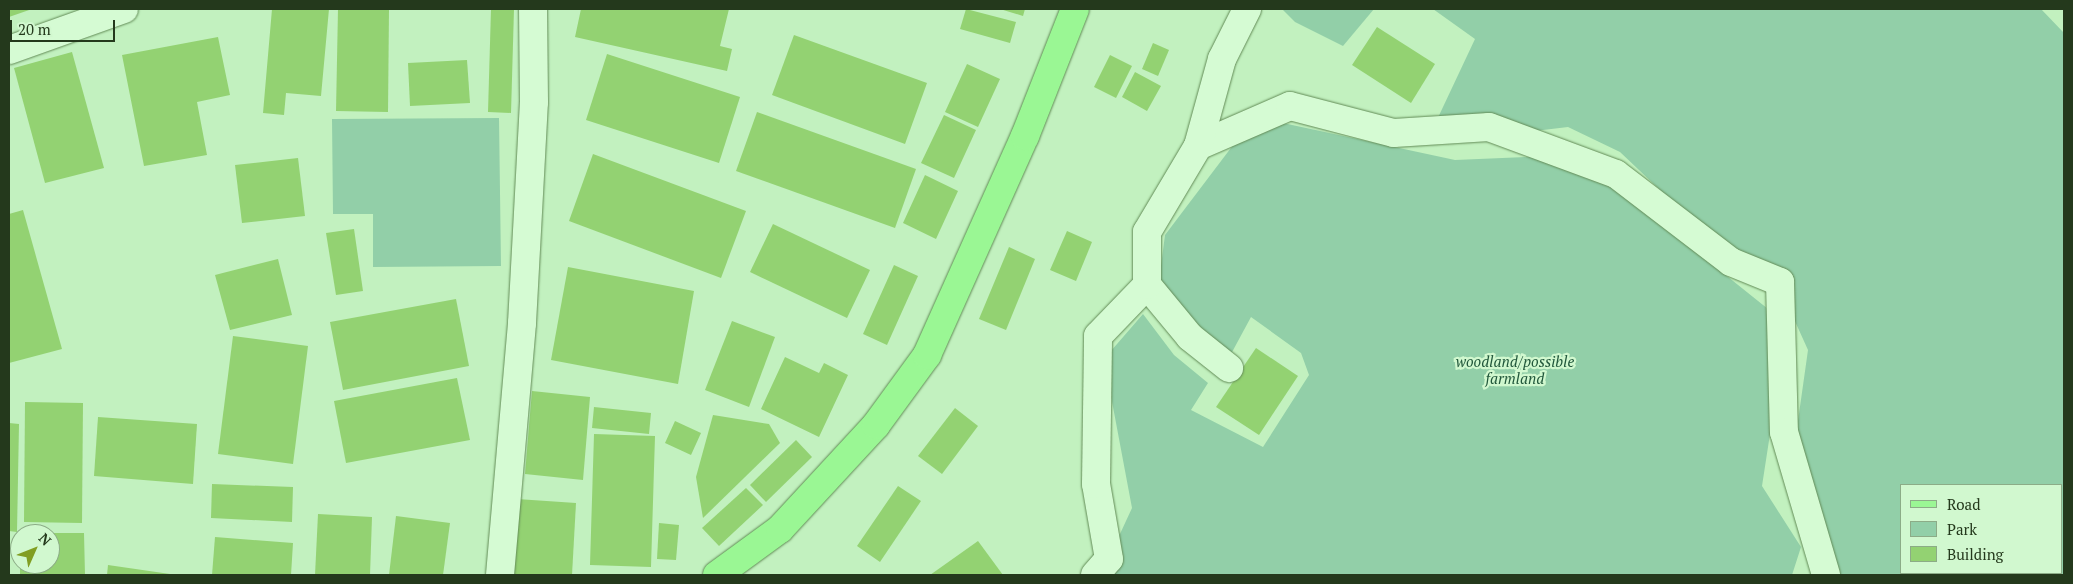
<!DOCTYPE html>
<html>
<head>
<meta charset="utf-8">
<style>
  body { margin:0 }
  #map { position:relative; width:2073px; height:584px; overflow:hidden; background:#c2f1bf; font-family:"PT Serif",serif }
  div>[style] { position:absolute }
  .green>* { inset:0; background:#92cfa8 }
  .building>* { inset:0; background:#93d272 }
  .roads { filter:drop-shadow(0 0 1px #628b56) drop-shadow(0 0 1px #628b56) }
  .minor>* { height:28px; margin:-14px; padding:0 14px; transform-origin:14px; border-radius:14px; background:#d5fbd3 }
  .major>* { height:28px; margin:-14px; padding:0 14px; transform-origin:14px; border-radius:14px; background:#9af794 }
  span { translate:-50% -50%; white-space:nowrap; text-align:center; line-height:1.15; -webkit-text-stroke:4.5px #d1f8cf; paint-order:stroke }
  .park-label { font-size:15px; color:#21573b; font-style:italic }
  .frame { position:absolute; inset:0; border:10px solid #24391c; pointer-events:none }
  .legend { position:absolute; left:1900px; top:484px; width:162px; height:90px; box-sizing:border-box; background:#d1f8cf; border:1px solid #8cac87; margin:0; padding:6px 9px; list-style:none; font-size:15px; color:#24391c }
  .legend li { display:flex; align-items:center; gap:10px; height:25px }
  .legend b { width:25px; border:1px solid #8cac87 }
  .north { position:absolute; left:10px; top:524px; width:50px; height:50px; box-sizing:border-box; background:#d1f8cf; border:1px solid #8cac87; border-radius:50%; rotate:46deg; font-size:14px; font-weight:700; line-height:20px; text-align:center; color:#24391c }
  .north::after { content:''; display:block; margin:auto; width:18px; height:22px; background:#819e22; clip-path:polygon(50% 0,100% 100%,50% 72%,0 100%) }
  .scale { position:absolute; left:10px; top:20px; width:105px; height:22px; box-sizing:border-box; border:2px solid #24391c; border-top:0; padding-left:6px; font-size:15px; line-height:18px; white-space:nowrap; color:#24391c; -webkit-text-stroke:4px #d1f8cf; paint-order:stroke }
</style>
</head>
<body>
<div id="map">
  <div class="green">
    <div style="clip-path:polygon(1282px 9px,1374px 9px,1343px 46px,1295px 22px)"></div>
    <div style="clip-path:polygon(evenodd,1433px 9px,2041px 9px,2064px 33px,2064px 575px,1814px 575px,1794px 449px,1808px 350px,1775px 277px,1697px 225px,1620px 152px,1568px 127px,1483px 137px,1435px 124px,1475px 39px,1433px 9px,1902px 485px,2062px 485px,2062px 573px,1902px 573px,1902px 485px)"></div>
    <div style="clip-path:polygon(499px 118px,501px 266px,373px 267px,373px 214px,333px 214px,332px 119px)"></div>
    <div style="clip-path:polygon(1264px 119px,1455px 160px,1576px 155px,1773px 313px,1780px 369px,1762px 486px,1801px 547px,1792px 575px,1101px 575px,1132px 508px,1104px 359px,1143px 314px,1174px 355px,1208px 383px,1191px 410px,1263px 447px,1309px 375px,1301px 353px,1251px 317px,1231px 354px,1201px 341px,1158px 289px,1165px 235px,1243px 132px)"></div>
  </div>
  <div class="building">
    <div style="clip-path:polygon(9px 9px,32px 9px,9px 17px)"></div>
    <div style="clip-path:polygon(272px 9px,329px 9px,321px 96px,286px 93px,284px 115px,263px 113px)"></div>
    <div style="clip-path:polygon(338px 9px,389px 9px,388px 112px,336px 111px)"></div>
    <div style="clip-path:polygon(491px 9px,514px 9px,511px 113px,488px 112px)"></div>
    <div style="clip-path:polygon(581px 9px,729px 9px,720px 46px,732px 49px,727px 71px,575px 37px)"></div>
    <div style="clip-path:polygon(966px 9px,1016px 22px,1010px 43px,960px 29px)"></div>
    <div style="clip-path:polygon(1000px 9px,1025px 9px,1023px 16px)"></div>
    <div style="clip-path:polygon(1377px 27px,1435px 64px,1411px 103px,1352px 65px)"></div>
    <div style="clip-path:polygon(794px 35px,927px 83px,905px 144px,772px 95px)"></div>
    <div style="clip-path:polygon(218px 37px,230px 95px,197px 102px,207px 155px,144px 166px,122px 55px)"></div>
    <div style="clip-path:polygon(1153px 43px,1169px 50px,1158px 76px,1142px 69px)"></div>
    <div style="clip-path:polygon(72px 52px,104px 168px,45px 183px,14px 68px)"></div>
    <div style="clip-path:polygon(607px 54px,740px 97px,719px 163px,586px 120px)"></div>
    <div style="clip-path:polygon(1110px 55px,1132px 66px,1116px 98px,1094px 87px)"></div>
    <div style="clip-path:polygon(467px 60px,470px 103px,410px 106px,408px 63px)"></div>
    <div style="clip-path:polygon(967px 64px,1000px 79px,978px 127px,945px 112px)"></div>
    <div style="clip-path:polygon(1135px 72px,1161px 86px,1147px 111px,1122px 97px)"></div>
    <div style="clip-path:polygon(757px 112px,916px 169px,895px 228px,736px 171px)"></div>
    <div style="clip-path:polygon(944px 115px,976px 130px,954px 178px,921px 163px)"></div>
    <div style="clip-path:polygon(593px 154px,746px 211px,721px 278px,569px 221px)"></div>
    <div style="clip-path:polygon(298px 158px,305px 216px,242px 223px,235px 165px)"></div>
    <div style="clip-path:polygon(925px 175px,958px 191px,936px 239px,903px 223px)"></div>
    <div style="clip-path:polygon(23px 210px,62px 349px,9px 363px,9px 214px)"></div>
    <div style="clip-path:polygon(773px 224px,870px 270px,847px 318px,750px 272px)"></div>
    <div style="clip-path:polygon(354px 229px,363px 291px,336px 295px,326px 233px)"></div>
    <div style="clip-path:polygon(1067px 231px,1092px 242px,1076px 281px,1050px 270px)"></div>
    <div style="clip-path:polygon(1009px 247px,1035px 259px,1006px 330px,979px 319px)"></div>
    <div style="clip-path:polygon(278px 259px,292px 315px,230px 330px,215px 275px)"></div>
    <div style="clip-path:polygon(894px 265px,918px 276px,887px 345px,863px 334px)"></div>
    <div style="clip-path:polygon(568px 267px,694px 291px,678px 384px,551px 360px)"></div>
    <div style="clip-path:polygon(456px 299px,469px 366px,343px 390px,330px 322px)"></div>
    <div style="clip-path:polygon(732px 321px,775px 337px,749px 407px,705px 390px)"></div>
    <div style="clip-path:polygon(233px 336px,308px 346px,293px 464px,218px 454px)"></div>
    <div style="clip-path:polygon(1256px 348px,1298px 376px,1259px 435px,1216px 407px)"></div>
    <div style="clip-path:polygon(785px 357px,819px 373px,824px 363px,848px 375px,819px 437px,761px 409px)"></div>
    <div style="clip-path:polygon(457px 378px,470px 440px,346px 463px,334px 401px)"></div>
    <div style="clip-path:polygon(532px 391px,590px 397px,583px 480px,525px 474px)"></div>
    <div style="clip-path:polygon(25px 402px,83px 403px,82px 523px,24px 522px)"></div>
    <div style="clip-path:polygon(594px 407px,651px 413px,649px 434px,592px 428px)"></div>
    <div style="clip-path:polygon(955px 408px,978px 426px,942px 474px,918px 456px)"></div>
    <div style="clip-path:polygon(713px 415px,769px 424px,780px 443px,703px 518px,696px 477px)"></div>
    <div style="clip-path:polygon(98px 417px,197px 424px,193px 484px,94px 476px)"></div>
    <div style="clip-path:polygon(675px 421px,701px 433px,691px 455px,665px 443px)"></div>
    <div style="clip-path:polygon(9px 423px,19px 424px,17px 532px,9px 531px)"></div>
    <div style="clip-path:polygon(594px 434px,655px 436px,651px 567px,590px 565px)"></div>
    <div style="clip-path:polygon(796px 440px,812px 457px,766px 502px,750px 485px)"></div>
    <div style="clip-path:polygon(212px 484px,293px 487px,292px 522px,211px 518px)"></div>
    <div style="clip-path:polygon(898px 486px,921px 501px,880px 562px,857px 546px)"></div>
    <div style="clip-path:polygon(746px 488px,763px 505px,719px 546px,702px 528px)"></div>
    <div style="clip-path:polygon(517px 499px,576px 503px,572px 575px,511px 575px)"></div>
    <div style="clip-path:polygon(318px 514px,372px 517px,370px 575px,315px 575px)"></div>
    <div style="clip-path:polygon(396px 516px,450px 523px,443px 575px,389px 575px)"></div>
    <div style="clip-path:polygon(659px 523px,679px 525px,676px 560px,657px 559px)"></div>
    <div style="clip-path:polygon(84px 533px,85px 575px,20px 575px,20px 564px,50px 564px,50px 533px)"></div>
    <div style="clip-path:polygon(215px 537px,293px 543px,291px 575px,212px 575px)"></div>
    <div style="clip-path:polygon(978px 541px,1003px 575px,930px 575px)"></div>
    <div style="clip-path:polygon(108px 565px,170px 574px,170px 575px,107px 575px)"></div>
  </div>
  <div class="roads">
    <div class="minor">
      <div style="left:9px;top:50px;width:122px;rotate:-19.6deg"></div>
      <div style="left:1198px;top:146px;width:100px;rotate:-23.5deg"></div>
      <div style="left:1290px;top:106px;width:107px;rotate:14.6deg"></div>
      <div style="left:1394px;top:133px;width:95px;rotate:-3.6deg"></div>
      <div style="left:1489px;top:127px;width:135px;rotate:20.3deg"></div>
      <div style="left:1616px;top:174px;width:145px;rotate:37.4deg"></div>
      <div style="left:1731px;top:262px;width:53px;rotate:22.2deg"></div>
      <div style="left:1780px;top:282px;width:150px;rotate:88.5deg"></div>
      <div style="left:1784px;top:432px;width:149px;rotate:73.6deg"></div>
      <div style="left:1147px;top:285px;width:67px;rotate:50.4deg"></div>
      <div style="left:1190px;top:337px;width:50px;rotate:38.5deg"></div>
      <div style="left:500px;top:575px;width:253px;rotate:-85deg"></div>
      <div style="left:522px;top:323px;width:221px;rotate:-86.9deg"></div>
      <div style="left:534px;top:102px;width:93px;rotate:-90.6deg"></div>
      <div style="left:1095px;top:575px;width:21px;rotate:-49deg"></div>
      <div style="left:1109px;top:559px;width:76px;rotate:-99.8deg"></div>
      <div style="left:1096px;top:484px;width:148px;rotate:-89.2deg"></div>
      <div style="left:1098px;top:336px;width:71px;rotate:-46.1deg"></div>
      <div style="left:1147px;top:285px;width:53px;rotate:-90deg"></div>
      <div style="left:1147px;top:232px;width:100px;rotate:-59.3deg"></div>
      <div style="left:1198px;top:146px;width:90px;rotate:-74.6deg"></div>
      <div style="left:1222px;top:59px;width:56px;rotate:-63.4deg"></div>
    </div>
    <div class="major">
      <div style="left:717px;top:575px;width:78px;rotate:-36.1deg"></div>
      <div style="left:780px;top:529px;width:142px;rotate:-47.3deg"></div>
      <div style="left:876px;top:425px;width:87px;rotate:-53.9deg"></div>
      <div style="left:927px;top:355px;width:240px;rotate:-65.9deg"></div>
      <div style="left:1025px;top:136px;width:136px;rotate:-68.5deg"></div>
    </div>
  </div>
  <div class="park-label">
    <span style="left:1515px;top:370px">woodland/possible<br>farmland</span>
  </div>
  <div class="frame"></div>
  <ul class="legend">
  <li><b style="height:6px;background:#9af794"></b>Road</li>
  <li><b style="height:14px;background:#92cfa8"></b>Park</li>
  <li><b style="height:14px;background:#93d272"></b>Building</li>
  </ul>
  <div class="north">N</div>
  <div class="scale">20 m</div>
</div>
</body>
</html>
